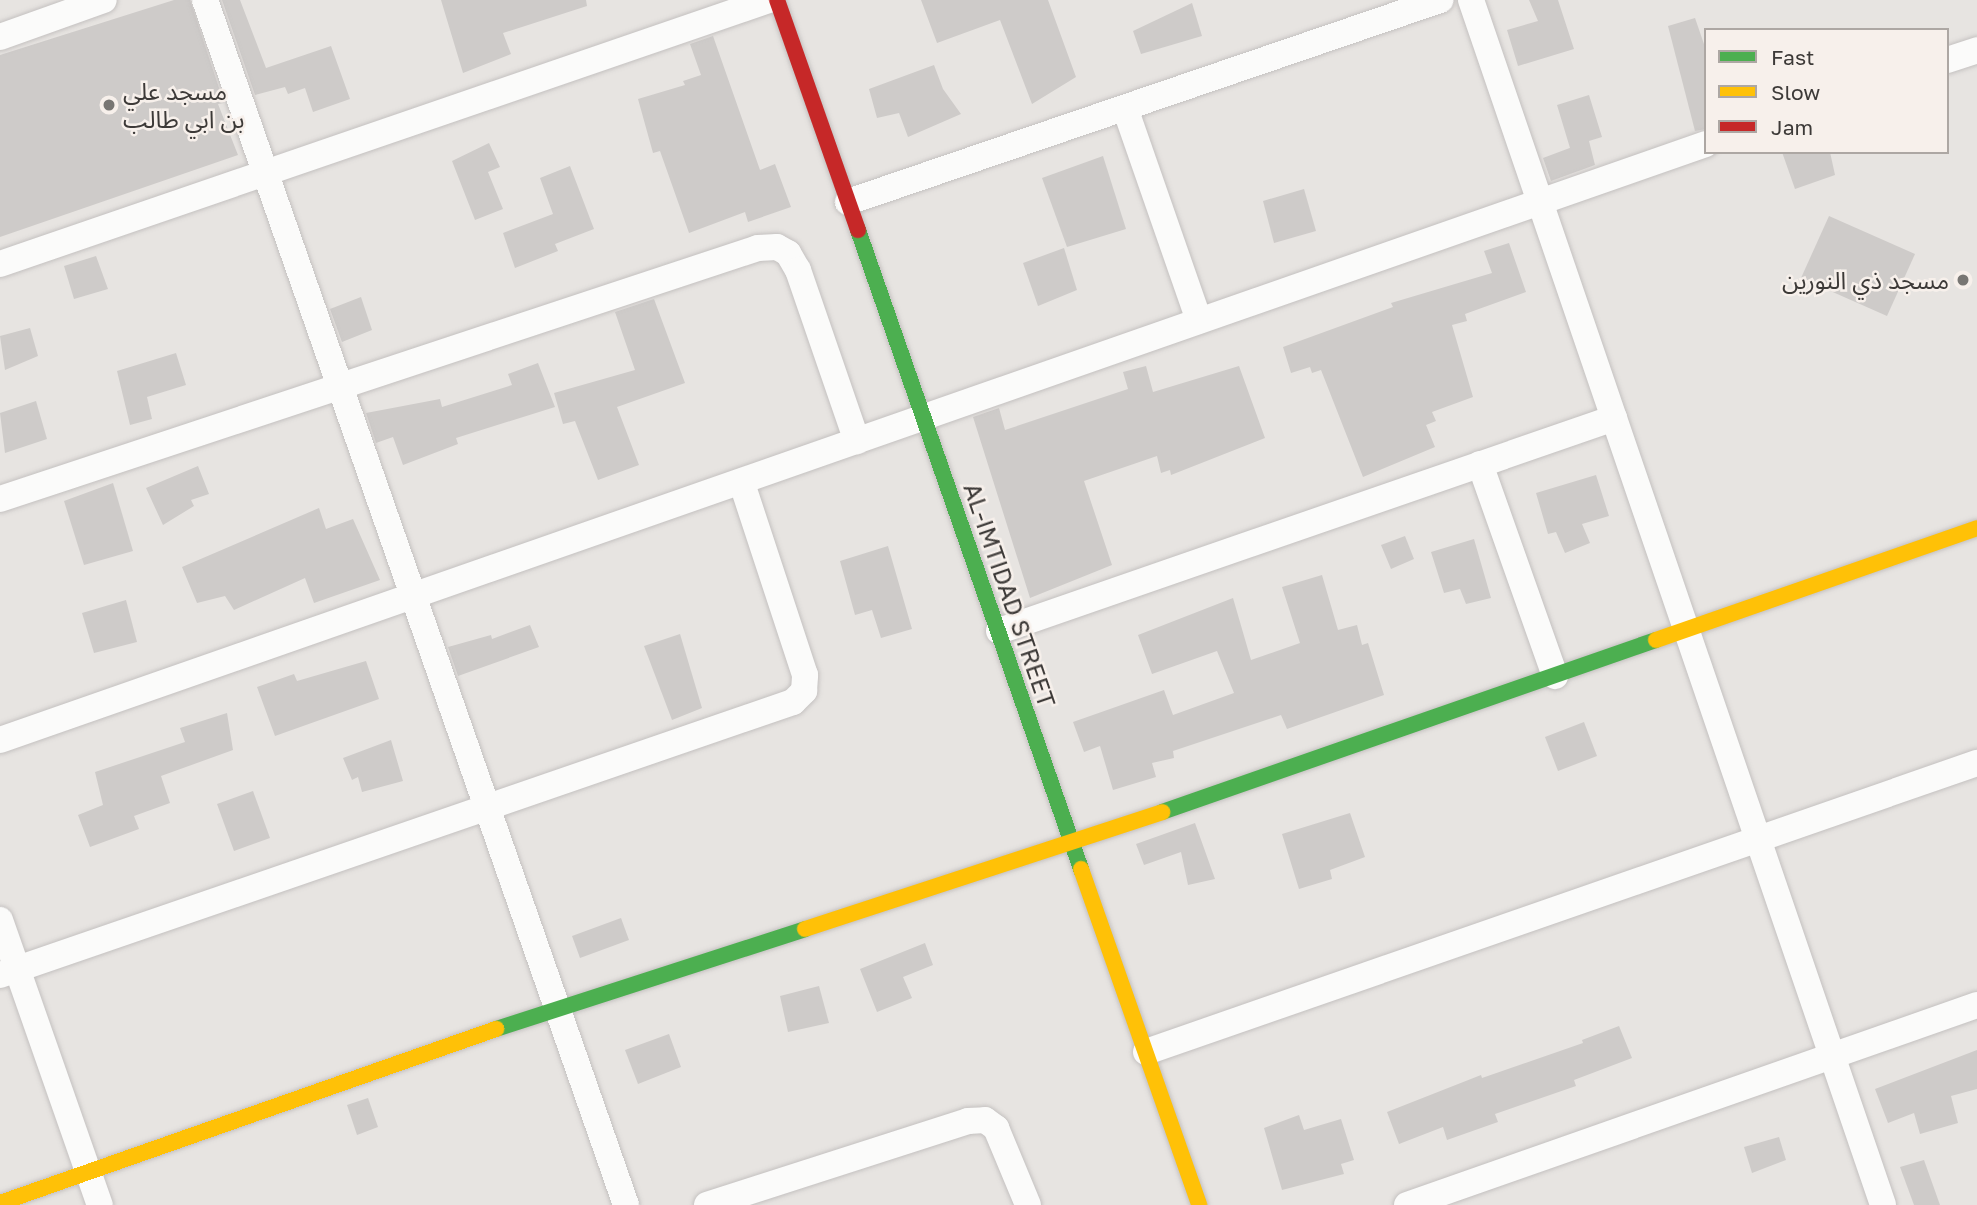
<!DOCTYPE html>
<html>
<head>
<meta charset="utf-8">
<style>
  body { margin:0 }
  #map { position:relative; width:1977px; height:1205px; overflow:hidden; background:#e7e4e1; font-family:"Golos Text","Noto Sans Arabic",sans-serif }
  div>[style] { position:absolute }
  .building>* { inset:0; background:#cecbc9 }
  .roads { filter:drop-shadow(0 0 2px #c4c1c0) drop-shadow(0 0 2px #c4c1c0) }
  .street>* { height:26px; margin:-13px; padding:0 13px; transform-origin:13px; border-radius:13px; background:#fbfbfa }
  .fast>* { height:16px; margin:-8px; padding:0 8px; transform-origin:8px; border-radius:8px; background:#4caf50 }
  .slow>* { height:16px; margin:-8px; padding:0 8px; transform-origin:8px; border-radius:8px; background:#ffc107 }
  .jam>* { height:16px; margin:-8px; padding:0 8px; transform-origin:8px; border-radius:8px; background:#c62828 }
  .dots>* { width:19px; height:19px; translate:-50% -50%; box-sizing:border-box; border:4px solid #f7f0eb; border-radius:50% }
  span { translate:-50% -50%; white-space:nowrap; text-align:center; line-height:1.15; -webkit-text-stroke:5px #f7f0eb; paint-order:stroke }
  .poi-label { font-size:24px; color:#3d3a38 }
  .left { translate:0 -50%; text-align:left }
  .right { translate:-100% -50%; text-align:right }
  .street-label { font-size:24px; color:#3d3a38 }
  .legend { position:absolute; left:1704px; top:28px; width:245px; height:126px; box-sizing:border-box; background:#f7f0eb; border:2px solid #ada7a3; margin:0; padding:9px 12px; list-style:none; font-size:21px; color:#3d3a38 }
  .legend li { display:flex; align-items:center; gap:14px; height:35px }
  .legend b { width:35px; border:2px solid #ada7a3 }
</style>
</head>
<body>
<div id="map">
  <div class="building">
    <div style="clip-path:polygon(174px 0,190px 0,224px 103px,218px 104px,238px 155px,0 237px,0 55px)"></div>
    <div style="clip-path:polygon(222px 0,240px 0,266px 68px,331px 46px,350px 99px,313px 112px,305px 88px,288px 94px,285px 87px,255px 95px)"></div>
    <div style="clip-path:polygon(441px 0,586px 0,587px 6px,503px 33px,511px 54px,463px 73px)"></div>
    <div style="clip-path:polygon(921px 0,1048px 0,1076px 77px,1032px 104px,1000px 20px,937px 43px)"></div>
    <div style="clip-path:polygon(1529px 0,1558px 0,1574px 49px,1518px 66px,1507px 30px,1538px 21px)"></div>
    <div style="clip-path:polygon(1192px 3px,1202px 36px,1141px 54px,1133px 31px)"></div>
    <div style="clip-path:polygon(1695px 18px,1706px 50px,1706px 129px,1695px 131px,1668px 26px)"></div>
    <div style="clip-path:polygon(713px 36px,760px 170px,775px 164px,791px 207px,748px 222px,745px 212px,689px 233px,660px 151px,653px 153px,638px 99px,685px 85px,683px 81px,701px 75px,690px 44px)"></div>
    <div style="clip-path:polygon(934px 65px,943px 89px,961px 114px,908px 137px,899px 113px,877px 118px,869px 89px)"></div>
    <div style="clip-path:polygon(1589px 95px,1602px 137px,1589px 141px,1595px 165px,1551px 181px,1543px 158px,1575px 146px,1570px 148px,1557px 105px)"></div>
    <div style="clip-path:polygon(489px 143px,500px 167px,488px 172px,503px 209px,475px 220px,452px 161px)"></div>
    <div style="clip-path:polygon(1782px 152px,1830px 152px,1835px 175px,1795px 189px)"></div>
    <div style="clip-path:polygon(1103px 156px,1126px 229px,1067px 247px,1042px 178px)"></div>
    <div style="clip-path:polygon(570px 166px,594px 229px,555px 244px,558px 251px,515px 268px,503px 233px,553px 214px,540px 178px)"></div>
    <div style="clip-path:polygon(1304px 189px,1316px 231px,1274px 243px,1263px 201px)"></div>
    <div style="clip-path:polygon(1829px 216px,1915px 254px,1887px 316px,1801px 278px)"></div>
    <div style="clip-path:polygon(1509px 243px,1526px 292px,1465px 314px,1467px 321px,1452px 325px,1473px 397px,1432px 412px,1436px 421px,1426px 425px,1435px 447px,1363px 477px,1321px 370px,1312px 373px,1310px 367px,1291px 373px,1283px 347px,1393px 307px,1391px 303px,1492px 273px,1484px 251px)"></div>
    <div style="clip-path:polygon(1064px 248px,1077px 290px,1038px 306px,1023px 263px)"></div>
    <div style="clip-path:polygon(96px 256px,108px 289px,74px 299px,64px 266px)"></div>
    <div style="clip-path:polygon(361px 297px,372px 330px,342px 342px,330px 309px)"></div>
    <div style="clip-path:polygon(654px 299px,685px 383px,617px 407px,639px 465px,598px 480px,575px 421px,563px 424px,554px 393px,635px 370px,615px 312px)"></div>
    <div style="clip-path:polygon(30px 328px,38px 356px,5px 370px,0 336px)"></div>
    <div style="clip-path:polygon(176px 353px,186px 385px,147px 397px,152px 419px,130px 425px,117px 371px)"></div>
    <div style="clip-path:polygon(538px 363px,555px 407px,456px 438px,458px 444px,403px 465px,393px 437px,376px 443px,366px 413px,440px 399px,442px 407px,512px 385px,508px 374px)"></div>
    <div style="clip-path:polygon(1146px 366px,1153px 392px,1239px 366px,1265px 438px,1171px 475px,1170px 470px,1161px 473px,1157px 456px,1084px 481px,1112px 565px,1030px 598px,973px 417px,999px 408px,1005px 430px,1128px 389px,1123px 372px)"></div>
    <div style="clip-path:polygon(36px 401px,47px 439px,5px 453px,0 413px)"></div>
    <div style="clip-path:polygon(198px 466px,209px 494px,191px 500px,194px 506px,163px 525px,146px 488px)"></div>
    <div style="clip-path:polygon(1596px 475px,1609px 516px,1582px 524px,1590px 543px,1565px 553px,1556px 532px,1548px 534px,1536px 493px)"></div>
    <div style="clip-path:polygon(113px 483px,133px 551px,84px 565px,64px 501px)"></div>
    <div style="clip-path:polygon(319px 508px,326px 529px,353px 519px,380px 580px,314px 603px,305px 578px,234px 610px,225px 596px,197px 603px,182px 567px)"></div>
    <div style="clip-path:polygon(1405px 536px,1414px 559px,1391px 569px,1381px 545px)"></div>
    <div style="clip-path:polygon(1474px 539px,1491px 598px,1466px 604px,1460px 589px,1444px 593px,1431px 552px)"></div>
    <div style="clip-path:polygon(888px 546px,912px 629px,881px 638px,872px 610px,855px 615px,840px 561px)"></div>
    <div style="clip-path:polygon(1322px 575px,1338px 630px,1357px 625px,1362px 645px,1368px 643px,1384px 695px,1287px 729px,1281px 715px,1173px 751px,1174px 758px,1152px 763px,1156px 777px,1113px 790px,1100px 746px,1084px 752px,1073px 722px,1164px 690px,1173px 715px,1234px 693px,1217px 651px,1152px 674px,1138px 635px,1233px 598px,1251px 660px,1300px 643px,1282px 587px)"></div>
    <div style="clip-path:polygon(126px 600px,137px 642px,94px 653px,82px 613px)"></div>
    <div style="clip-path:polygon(530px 625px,539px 647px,458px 676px,448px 647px,491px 635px,492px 639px)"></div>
    <div style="clip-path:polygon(680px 634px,702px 708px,672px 720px,644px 646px)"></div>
    <div style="clip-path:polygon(366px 661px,379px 699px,275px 736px,257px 687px,294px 674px,297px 681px)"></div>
    <div style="clip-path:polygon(227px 713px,233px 750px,161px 776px,170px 803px,134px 816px,139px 829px,90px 847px,78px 815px,103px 805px,95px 772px,185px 742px,180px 728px)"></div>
    <div style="clip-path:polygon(1584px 722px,1597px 756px,1558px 771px,1545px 737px)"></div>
    <div style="clip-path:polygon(391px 740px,403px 781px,362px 792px,358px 777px,352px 780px,343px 758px)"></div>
    <div style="clip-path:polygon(253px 791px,270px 838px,234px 851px,217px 804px)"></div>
    <div style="clip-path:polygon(1350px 813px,1365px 857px,1330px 870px,1332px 879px,1299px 889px,1282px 834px)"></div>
    <div style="clip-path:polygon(1195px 823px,1215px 879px,1188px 885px,1181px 852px,1144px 865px,1136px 844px)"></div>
    <div style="clip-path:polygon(621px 918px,629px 940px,580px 958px,572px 936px)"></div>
    <div style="clip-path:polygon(925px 943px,933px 965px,903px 977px,912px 998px,877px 1012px,860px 969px)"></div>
    <div style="clip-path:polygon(819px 986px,829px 1023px,788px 1032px,780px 996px)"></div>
    <div style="clip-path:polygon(1619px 1026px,1632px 1058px,1574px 1080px,1576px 1086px,1495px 1114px,1498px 1122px,1447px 1140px,1443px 1127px,1399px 1144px,1387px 1112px,1481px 1075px,1482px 1078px,1583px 1043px,1582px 1040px)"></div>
    <div style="clip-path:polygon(669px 1034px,681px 1067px,638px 1084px,625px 1050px)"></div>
    <div style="clip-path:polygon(1977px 1050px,1977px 1089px,1951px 1096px,1958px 1123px,1920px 1134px,1914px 1113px,1888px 1123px,1875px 1089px)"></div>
    <div style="clip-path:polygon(368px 1098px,378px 1127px,357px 1135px,347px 1105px)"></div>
    <div style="clip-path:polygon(1299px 1115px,1304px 1130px,1341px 1119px,1354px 1160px,1341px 1164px,1344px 1174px,1282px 1190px,1264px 1128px)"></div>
    <div style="clip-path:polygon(1779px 1137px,1786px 1160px,1752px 1173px,1744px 1147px)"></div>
    <div style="clip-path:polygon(1924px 1160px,1940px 1205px,1914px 1205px,1900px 1167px)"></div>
  </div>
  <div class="roads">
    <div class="street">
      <div style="left:205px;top:0;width:1276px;rotate:70.74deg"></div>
      <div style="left:1471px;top:0;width:1273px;rotate:71.12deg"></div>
      <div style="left:0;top:37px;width:110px;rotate:-19.6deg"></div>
      <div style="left:1947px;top:60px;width:32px;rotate:-18deg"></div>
      <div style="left:1125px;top:108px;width:225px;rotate:70.8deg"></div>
      <div style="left:848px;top:202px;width:626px;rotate:-18.84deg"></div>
      <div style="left:0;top:264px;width:813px;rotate:-18.95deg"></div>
      <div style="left:1480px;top:464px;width:225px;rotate:70.5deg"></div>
      <div style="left:0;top:499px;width:798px;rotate:-18.32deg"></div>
      <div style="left:758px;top:248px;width:19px;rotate:-3deg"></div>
      <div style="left:777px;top:247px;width:13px;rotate:29deg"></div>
      <div style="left:788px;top:253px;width:20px;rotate:60deg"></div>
      <div style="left:798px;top:270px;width:181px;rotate:71deg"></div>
      <div style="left:999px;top:631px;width:651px;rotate:-19.1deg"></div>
      <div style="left:0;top:740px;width:1807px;rotate:-19.26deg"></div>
      <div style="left:0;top:920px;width:302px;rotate:70.7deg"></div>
      <div style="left:0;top:975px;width:839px;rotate:-19deg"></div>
      <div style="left:793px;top:702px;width:16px;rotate:-45deg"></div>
      <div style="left:804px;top:691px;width:16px;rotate:-86deg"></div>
      <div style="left:805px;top:675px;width:202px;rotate:-108.2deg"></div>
      <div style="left:1146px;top:1052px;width:880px;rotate:-19.18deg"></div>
      <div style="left:707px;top:1205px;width:274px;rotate:-17.8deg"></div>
      <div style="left:968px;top:1121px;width:17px;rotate:-3deg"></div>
      <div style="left:985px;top:1120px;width:14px;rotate:36deg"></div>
      <div style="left:996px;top:1128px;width:83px;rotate:67.4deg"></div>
      <div style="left:1407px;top:1205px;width:604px;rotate:-19.33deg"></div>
    </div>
    <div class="fast">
      <div style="left:858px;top:230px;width:677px;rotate:70.76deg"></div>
      <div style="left:1162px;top:812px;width:523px;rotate:-19.2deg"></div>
      <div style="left:496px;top:1029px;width:325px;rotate:-17.9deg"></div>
    </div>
    <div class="slow">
      <div style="left:1656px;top:640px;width:340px;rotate:-19.2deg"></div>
      <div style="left:1081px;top:869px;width:356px;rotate:70.6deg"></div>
      <div style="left:805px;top:929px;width:376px;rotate:-18.1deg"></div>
      <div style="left:0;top:1203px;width:526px;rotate:-19.33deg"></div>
    </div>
    <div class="jam">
      <div style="left:777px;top:0;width:244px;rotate:70.6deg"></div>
    </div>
  </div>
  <div class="dots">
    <div style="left:109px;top:105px;background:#787673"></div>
    <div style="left:1963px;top:280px;background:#787673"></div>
  </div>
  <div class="poi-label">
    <span class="left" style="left:123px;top:105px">مسجد علي<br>بن ابي طالب</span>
    <span class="right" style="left:1949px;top:280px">مسجد ذي النورين</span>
  </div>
  <div class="street-label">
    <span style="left:1010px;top:595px;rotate:71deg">AL-IMTIDAD STREET</span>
  </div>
  <ul class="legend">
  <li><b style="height:9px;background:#4caf50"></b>Fast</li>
  <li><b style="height:9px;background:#ffc107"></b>Slow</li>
  <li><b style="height:9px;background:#c62828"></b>Jam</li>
  </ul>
</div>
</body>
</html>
